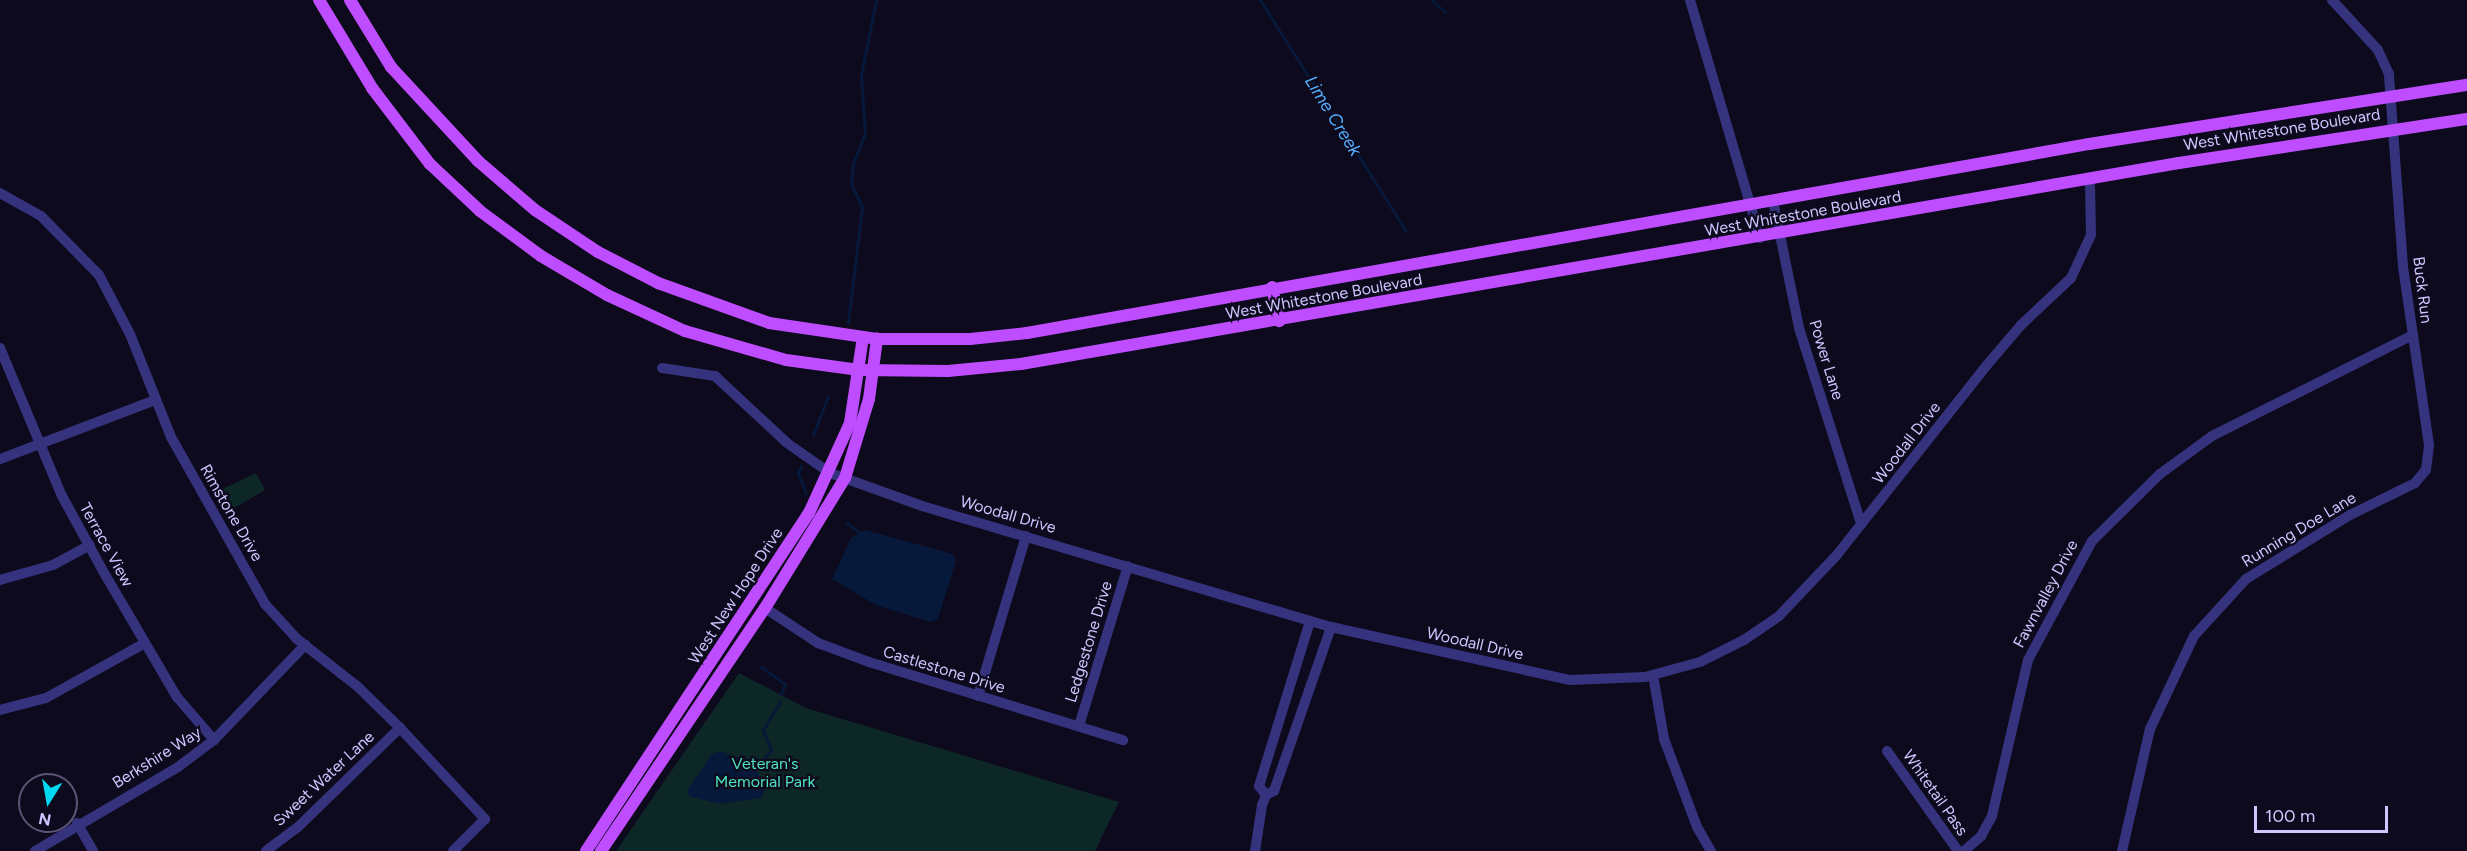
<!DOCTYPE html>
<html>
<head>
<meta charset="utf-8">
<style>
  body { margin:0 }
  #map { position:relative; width:2467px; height:851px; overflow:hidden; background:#0e0a1d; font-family:Figtree,sans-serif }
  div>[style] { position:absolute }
  .green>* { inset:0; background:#0d2726 }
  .water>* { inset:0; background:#06193a }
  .stream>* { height:3px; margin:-1.5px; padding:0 1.5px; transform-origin:1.5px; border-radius:1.5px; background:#06193a }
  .minor>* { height:10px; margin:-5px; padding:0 5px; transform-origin:5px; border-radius:5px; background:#36337e }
  .major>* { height:12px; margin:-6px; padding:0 6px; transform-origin:6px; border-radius:6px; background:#be4dff }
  span { translate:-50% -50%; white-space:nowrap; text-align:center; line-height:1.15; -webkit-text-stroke:4.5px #0e0a1d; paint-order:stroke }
  .street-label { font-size:16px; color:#cdc6ff }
  .park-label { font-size:16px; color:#4de4c0 }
  .water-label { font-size:18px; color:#54aeff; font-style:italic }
  .north { position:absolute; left:18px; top:773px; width:60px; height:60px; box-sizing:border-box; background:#0e0a1d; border:2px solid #5a5577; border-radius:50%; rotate:191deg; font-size:16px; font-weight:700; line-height:24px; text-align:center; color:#cdc6ff }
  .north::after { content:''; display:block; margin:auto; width:21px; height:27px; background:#00d7f1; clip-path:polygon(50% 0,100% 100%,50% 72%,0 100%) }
  .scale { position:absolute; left:2254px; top:806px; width:134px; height:27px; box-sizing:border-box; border:3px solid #cdc6ff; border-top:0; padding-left:8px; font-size:18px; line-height:21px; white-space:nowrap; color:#cdc6ff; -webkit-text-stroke:4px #0e0a1d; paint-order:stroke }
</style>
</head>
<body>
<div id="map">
  <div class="green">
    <div style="clip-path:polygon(256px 473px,265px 490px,226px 513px,216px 492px)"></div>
    <div style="clip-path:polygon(739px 673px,806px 708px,1119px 802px,1095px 851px,616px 851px)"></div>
  </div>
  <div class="water">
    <div style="clip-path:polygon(865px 530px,953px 554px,956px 561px,938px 619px,930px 622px,876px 605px,832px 579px,851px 538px)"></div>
    <div style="clip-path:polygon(720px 751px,753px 763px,765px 787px,761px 798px,719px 804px,689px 796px,687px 791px,712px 754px)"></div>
  </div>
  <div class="stream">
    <div style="left:1260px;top:0;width:273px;rotate:57.7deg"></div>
    <div style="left:1432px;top:0;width:18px;rotate:43deg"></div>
    <div style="left:848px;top:323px;width:117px;rotate:-83.1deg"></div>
    <div style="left:862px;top:207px;width:26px;rotate:-115deg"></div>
    <div style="left:851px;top:183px;width:20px;rotate:-84deg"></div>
    <div style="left:853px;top:163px;width:31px;rotate:-68deg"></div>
    <div style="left:865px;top:134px;width:59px;rotate:-93.9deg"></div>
    <div style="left:861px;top:75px;width:76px;rotate:-78.7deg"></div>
    <div style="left:813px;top:435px;width:42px;rotate:-69deg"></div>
    <div style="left:801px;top:466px;width:8px;rotate:113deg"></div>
    <div style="left:798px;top:473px;width:22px;rotate:69deg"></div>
    <div style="left:847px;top:523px;width:16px;rotate:38deg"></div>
    <div style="left:761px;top:667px;width:29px;rotate:35deg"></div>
    <div style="left:785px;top:684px;width:11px;rotate:112deg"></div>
    <div style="left:756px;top:768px;width:23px;rotate:-50deg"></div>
    <div style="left:771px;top:750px;width:22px;rotate:-112deg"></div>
    <div style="left:763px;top:730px;width:33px;rotate:-59deg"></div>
  </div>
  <div class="minor">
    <div style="left:1690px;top:0;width:248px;rotate:73.6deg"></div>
    <div style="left:0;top:193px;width:47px;rotate:29.3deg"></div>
    <div style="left:41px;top:216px;width:83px;rotate:45.5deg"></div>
    <div style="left:99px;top:275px;width:67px;rotate:62.3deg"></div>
    <div style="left:130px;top:334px;width:111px;rotate:68.3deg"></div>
    <div style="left:171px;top:437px;width:192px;rotate:60.6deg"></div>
    <div style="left:265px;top:604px;width:47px;rotate:47.6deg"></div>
    <div style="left:297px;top:639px;width:76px;rotate:38.1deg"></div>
    <div style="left:357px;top:686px;width:60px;rotate:44.3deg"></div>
    <div style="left:400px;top:728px;width:125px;rotate:47deg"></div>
    <div style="left:485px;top:819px;width:45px;rotate:135deg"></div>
    <div style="left:1773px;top:201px;width:130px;rotate:78.4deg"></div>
    <div style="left:1799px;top:328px;width:206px;rotate:72.4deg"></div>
    <div style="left:0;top:348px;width:160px;rotate:67.3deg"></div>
    <div style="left:62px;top:496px;width:85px;rotate:61.3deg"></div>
    <div style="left:103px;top:571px;width:146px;rotate:59.6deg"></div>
    <div style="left:177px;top:697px;width:57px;rotate:49.3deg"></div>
    <div style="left:662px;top:368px;width:54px;rotate:8.6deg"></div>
    <div style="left:715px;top:376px;width:98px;rotate:42.9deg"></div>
    <div style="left:787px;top:443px;width:52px;rotate:34.9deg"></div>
    <div style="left:830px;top:473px;width:98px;rotate:19.7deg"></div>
    <div style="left:922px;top:506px;width:427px;rotate:16.5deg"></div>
    <div style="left:1331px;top:627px;width:245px;rotate:12.5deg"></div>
    <div style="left:1570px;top:680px;width:75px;rotate:-2.3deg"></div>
    <div style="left:1645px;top:677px;width:57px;rotate:-15.3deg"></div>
    <div style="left:1700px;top:662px;width:49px;rotate:-26.6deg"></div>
    <div style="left:1744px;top:640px;width:42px;rotate:-34.4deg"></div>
    <div style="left:1779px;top:616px;width:83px;rotate:-46.5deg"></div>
    <div style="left:1836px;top:556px;width:243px;rotate:-51.7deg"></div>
    <div style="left:1987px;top:365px;width:52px;rotate:-49.6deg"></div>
    <div style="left:2021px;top:325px;width:69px;rotate:-43.2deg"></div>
    <div style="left:2071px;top:278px;width:47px;rotate:-65.1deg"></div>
    <div style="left:2091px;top:235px;width:54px;rotate:-91.1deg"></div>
    <div style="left:0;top:459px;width:164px;rotate:-20.8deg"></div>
    <div style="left:0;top:580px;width:55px;rotate:-15.8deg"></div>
    <div style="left:53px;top:565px;width:42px;rotate:-28.4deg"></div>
    <div style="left:765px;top:608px;width:64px;rotate:33.4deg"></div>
    <div style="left:818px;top:643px;width:54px;rotate:20.4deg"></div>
    <div style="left:869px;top:662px;width:266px;rotate:17.1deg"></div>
    <div style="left:1653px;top:675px;width:65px;rotate:80.2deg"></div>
    <div style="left:1664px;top:739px;width:94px;rotate:69.4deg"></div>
    <div style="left:1697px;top:827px;width:28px;rotate:60deg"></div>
    <div style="left:978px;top:696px;width:167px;rotate:-73.3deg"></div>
    <div style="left:0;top:710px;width:48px;rotate:-14.6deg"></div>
    <div style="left:46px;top:698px;width:111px;rotate:-29.1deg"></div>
    <div style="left:1079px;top:726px;width:167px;rotate:-73deg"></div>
    <div style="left:1887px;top:751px;width:123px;rotate:54.6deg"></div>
    <div style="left:1266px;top:795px;width:11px;rotate:-128deg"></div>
    <div style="left:1259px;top:786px;width:173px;rotate:-72.8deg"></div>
    <div style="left:77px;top:823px;width:32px;rotate:60deg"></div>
    <div style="left:35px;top:851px;width:166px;rotate:-30.4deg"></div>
    <div style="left:178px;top:767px;width:45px;rotate:-36.9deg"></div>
    <div style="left:214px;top:740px;width:132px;rotate:-46.2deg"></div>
    <div style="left:266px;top:851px;width:39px;rotate:-37deg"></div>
    <div style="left:297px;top:828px;width:144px;rotate:-44.2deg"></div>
    <div style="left:1255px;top:851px;width:47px;rotate:-81.3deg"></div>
    <div style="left:1262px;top:805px;width:11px;rotate:-68deg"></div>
    <div style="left:1266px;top:795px;width:9px;rotate:-27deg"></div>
    <div style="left:1274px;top:791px;width:174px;rotate:-70.8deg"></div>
    <div style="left:1964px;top:851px;width:23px;rotate:-41deg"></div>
    <div style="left:1981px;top:836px;width:23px;rotate:-61deg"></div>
    <div style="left:1992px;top:816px;width:160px;rotate:-77deg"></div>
    <div style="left:2028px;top:660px;width:135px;rotate:-61.7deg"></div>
    <div style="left:2092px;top:541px;width:95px;rotate:-44.6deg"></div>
    <div style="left:2160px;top:474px;width:64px;rotate:-36.2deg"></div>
    <div style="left:2212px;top:436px;width:225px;rotate:-26.7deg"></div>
    <div style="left:2122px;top:851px;width:125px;rotate:-77.1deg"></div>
    <div style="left:2150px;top:729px;width:103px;rotate:-64.7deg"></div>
    <div style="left:2194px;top:636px;width:77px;rotate:-47.6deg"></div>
    <div style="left:2246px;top:579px;width:122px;rotate:-31.6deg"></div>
    <div style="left:2350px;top:515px;width:72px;rotate:-26.2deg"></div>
    <div style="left:2415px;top:483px;width:17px;rotate:-50deg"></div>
    <div style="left:2426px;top:470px;width:25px;rotate:-83deg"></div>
    <div style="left:2429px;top:445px;width:181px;rotate:-98.3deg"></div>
    <div style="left:2403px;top:266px;width:193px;rotate:-94.2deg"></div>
    <div style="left:2389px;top:74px;width:26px;rotate:-115deg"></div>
    <div style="left:2378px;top:50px;width:68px;rotate:-132.6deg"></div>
  </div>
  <div class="major">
    <div style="left:319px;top:0;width:103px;rotate:58.9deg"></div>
    <div style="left:372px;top:88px;width:96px;rotate:52.7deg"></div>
    <div style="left:430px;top:164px;width:69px;rotate:43.2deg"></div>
    <div style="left:480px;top:211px;width:76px;rotate:36.4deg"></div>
    <div style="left:541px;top:256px;width:77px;rotate:30.6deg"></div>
    <div style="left:607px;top:295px;width:86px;rotate:24.8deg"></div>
    <div style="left:685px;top:331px;width:105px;rotate:16deg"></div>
    <div style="left:786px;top:360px;width:74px;rotate:7.8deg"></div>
    <div style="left:859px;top:370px;width:89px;rotate:0.6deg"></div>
    <div style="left:948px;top:371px;width:73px;rotate:-5.5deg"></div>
    <div style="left:1021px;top:364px;width:1175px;rotate:-9.85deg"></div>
    <div style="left:2179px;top:163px;width:291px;rotate:-8.7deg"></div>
    <div style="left:350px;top:0;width:79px;rotate:58.5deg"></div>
    <div style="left:391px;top:67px;width:128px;rotate:47.2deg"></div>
    <div style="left:478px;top:161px;width:75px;rotate:40.7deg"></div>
    <div style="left:535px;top:210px;width:76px;rotate:33.7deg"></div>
    <div style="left:598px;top:252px;width:68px;rotate:27.3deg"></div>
    <div style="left:658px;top:283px;width:118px;rotate:19.8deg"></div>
    <div style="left:769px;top:323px;width:109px;rotate:8.4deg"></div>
    <div style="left:877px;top:339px;width:93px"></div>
    <div style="left:970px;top:339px;width:57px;rotate:-6deg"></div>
    <div style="left:1027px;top:333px;width:1079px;rotate:-10.09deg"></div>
    <div style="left:2089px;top:144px;width:383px;rotate:-8.9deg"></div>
    <div style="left:1272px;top:287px;width:35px;rotate:78deg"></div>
    <div style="left:586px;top:851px;width:405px;rotate:-56.6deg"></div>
    <div style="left:809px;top:513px;width:99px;rotate:-65.5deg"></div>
    <div style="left:850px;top:423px;width:87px;rotate:-81.4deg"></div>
    <div style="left:601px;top:851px;width:293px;rotate:-56deg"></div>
    <div style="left:765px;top:608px;width:153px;rotate:-58.4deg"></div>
    <div style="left:845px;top:478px;width:83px;rotate:-73.1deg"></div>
    <div style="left:869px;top:399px;width:61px;rotate:-82.4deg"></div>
  </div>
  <div class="street-label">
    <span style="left:2282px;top:130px;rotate:-9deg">West Whitestone Boulevard</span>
    <span style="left:1803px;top:214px;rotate:-10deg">West Whitestone Boulevard</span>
    <span style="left:2422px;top:290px;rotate:83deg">Buck Run</span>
    <span style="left:1324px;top:297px;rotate:-10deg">West Whitestone Boulevard</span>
    <span style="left:1826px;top:360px;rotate:73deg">Power Lane</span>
    <span style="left:1907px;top:443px;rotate:-52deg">Woodall Drive</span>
    <span style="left:231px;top:513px;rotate:60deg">Rimstone Drive</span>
    <span style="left:1008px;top:515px;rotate:16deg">Woodall Drive</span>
    <span style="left:2299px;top:530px;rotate:-31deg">Running Doe Lane</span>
    <span style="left:106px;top:545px;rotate:61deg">Terrace View</span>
    <span style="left:2046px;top:594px;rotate:-62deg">Fawnvalley Drive</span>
    <span style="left:736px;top:596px;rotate:-57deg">West New Hope Drive</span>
    <span style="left:1089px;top:642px;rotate:-73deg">Ledgestone Drive</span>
    <span style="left:1475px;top:644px;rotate:13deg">Woodall Drive</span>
    <span style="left:944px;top:670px;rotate:17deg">Castlestone Drive</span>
    <span style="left:157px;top:758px;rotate:-32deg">Berkshire Way</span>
    <span style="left:324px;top:779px;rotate:-43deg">Sweet Water Lane</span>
    <span style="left:1935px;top:793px;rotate:55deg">Whitetail Pass</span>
  </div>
  <div class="park-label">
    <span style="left:765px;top:773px">Veteran's<br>Memorial Park</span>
  </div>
  <div class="water-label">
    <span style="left:1333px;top:116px;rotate:58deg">Lime Creek</span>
  </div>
  <div class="north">N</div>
  <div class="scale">100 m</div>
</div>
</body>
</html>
